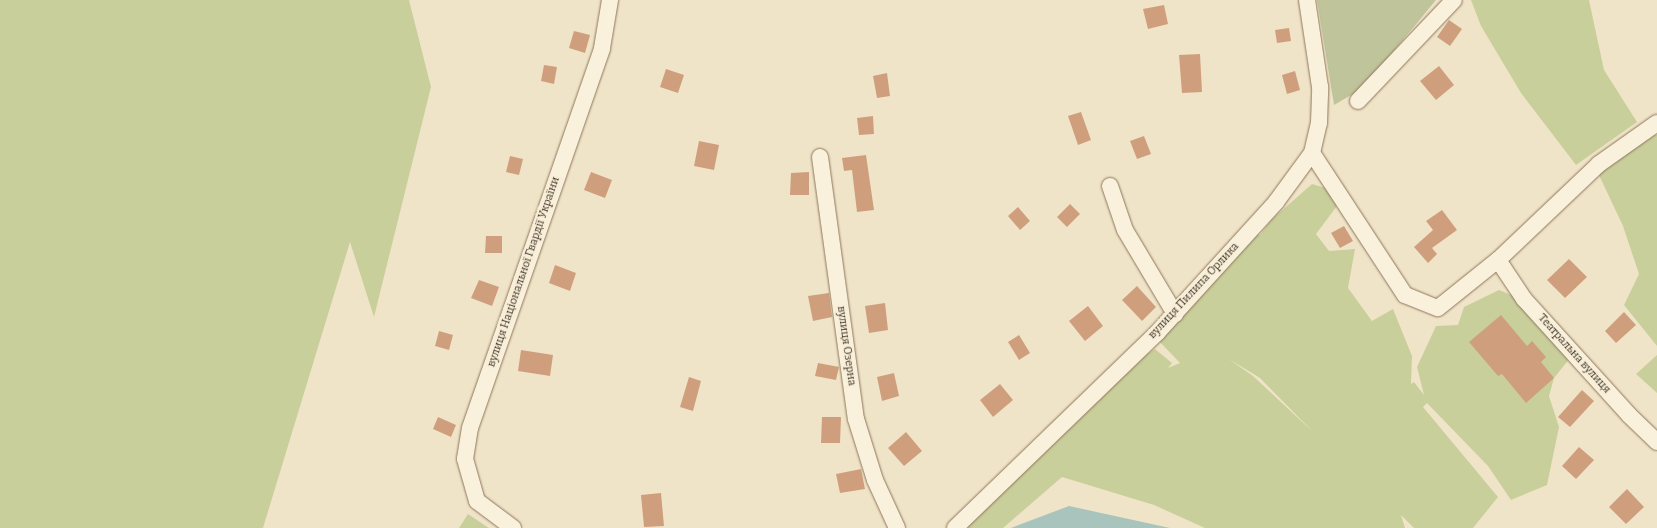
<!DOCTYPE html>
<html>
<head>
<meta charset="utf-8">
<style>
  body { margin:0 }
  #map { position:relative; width:1657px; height:528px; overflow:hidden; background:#f0e4c8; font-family:Bitter,serif }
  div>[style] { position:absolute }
  .green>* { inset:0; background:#c9cf9b }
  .cemetery>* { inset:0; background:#bfc49a }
  .water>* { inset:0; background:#a9c4bc }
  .building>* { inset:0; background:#cf9f7d }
  .roads { filter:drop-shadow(0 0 1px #8d765c) drop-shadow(0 0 1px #8d765c) }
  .minor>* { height:16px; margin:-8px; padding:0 8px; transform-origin:8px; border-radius:8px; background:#faf1dc }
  span { translate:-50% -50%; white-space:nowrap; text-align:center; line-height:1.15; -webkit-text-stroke:3.5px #f7eed8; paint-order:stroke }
  .street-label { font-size:11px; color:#3d2e20 }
</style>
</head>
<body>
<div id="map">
  <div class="green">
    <div style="clip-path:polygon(0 0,409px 0,431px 87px,374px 317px,350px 242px,263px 528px,0 528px)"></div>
    <div style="clip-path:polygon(1471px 0,1589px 0,1604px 70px,1637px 122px,1576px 165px,1521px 93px,1481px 26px)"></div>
    <div style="clip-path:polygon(1648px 135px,1657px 135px,1657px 346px,1624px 305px,1639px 274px,1623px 226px,1598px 173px)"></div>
    <div style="clip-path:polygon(evenodd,1312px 184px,1329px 189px,1337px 206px,1316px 234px,1329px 251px,1355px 249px,1348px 288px,1372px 321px,1393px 309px,1412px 356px,1411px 384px,1414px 382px,1424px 395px,1417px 367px,1436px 326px,1458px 325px,1464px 307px,1499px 290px,1516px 297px,1570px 358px,1554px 378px,1549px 396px,1559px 427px,1547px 485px,1511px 500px,1488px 466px,1427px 403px,1423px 407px,1498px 497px,1473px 528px,1414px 528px,1401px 515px,1405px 528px,1205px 528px,1154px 505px,1062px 477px,1003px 528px,964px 528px,1136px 361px,1155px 349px,1172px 363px,1168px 368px,1180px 363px,1158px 340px,1257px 234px,1260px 235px,1271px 220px,1312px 184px,1229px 359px,1260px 378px,1313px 432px,1253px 376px,1229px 359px)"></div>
    <div style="clip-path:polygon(1657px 355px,1657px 393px,1636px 374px)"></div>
    <div style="clip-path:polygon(468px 514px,489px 528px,459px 528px)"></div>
  </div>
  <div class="cemetery">
    <div style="clip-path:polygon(1317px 0,1436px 0,1363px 88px,1334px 105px)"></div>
  </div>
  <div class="water">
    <div style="clip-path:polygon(1069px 506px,1170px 528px,1011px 528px)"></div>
  </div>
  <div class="building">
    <div style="clip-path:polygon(1164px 5px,1168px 24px,1148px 29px,1143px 9px)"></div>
    <div style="clip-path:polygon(1449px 20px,1462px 29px,1450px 46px,1437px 37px)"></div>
    <div style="clip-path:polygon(1289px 28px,1291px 41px,1277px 43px,1275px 30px)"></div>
    <div style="clip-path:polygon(574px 31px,590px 35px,585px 53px,569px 48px)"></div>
    <div style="clip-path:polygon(1200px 54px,1202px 92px,1182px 93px,1179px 55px)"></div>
    <div style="clip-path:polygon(544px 65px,557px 67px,554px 84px,541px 81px)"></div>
    <div style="clip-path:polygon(1439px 66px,1454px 85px,1436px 100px,1420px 81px)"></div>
    <div style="clip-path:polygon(666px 69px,684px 75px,678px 93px,660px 87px)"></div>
    <div style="clip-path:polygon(1295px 71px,1300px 90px,1287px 94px,1282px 75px)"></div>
    <div style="clip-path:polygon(887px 73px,890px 96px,877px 98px,873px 76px)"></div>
    <div style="clip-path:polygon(1081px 112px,1091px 140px,1078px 145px,1068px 116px)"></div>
    <div style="clip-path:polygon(873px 116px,874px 134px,859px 135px,857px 118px)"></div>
    <div style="clip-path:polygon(1144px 136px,1151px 154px,1137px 159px,1130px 141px)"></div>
    <div style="clip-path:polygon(699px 141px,719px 145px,714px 170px,694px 166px)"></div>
    <div style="clip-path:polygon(866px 155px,874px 210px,857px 212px,852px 170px,844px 171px,842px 158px)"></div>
    <div style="clip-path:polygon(510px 156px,523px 159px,519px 175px,506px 172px)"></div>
    <div style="clip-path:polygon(591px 172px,612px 180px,605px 198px,584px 190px)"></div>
    <div style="clip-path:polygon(809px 172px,809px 195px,790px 195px,791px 173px)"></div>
    <div style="clip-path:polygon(1070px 204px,1080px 214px,1067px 227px,1057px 217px)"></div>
    <div style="clip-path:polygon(1018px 207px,1030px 221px,1020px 230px,1008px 216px)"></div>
    <div style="clip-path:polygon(1442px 210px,1457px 230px,1432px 248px,1437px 254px,1428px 263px,1414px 247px,1433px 230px,1426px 221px)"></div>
    <div style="clip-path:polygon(1344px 226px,1353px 241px,1340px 248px,1331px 233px)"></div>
    <div style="clip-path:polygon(486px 236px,502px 236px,502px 253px,485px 253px)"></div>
    <div style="clip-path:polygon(1569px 259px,1587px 277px,1565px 298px,1547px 280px)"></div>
    <div style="clip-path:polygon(555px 265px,576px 273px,570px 291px,549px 283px)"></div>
    <div style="clip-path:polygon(479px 280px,499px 287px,492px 306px,471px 298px)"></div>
    <div style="clip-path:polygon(1137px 286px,1156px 307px,1142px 321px,1122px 300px)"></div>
    <div style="clip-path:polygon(829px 293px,832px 317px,813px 321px,808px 296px)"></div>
    <div style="clip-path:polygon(885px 303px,888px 330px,869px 333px,865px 306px)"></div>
    <div style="clip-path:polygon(1088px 306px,1103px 326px,1085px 341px,1069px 321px)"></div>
    <div style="clip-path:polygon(1624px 312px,1636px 325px,1616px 343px,1605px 331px)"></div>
    <div style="clip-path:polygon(1501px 315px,1527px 346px,1532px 341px,1546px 357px,1541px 362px,1554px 378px,1526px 403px,1502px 374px,1498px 376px,1469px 342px)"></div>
    <div style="clip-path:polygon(439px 331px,453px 335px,449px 350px,435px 346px)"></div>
    <div style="clip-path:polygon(1019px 335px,1030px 353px,1019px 360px,1008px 342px)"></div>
    <div style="clip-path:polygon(521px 350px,553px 355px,550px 376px,518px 371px)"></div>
    <div style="clip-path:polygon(818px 363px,839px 367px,836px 380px,815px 376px)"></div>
    <div style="clip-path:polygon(894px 373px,899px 396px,882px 401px,877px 377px)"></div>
    <div style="clip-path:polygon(689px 377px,701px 381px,693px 411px,680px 407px)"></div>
    <div style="clip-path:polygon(1000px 384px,1013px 400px,993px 417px,980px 400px)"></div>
    <div style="clip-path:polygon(1582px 390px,1594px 401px,1570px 427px,1558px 417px)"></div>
    <div style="clip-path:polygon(438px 417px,456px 425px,451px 437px,433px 429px)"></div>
    <div style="clip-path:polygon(822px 417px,841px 417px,840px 443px,821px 443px)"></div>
    <div style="clip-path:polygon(906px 432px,922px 451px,904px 466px,888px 448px)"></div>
    <div style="clip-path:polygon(1579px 447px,1594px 460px,1576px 479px,1562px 466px)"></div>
    <div style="clip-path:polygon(861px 469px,865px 489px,840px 493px,836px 474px)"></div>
    <div style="clip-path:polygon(1627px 489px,1644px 507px,1626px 524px,1609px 507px)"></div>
    <div style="clip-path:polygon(661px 493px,664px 526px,644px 527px,641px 495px)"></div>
  </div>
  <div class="roads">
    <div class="minor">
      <div style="left:1358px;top:101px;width:139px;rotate:-46.5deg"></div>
      <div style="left:1312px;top:153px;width:170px;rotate:56.8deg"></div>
      <div style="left:1405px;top:295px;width:35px;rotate:22deg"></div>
      <div style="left:1438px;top:308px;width:77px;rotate:-38.7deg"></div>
      <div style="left:1498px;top:260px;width:139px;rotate:-43.5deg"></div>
      <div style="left:1599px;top:164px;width:71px;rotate:-35.3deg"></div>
      <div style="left:820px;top:157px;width:264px;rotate:82.2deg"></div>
      <div style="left:856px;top:419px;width:64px;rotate:72.7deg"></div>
      <div style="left:875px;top:480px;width:53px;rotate:65.4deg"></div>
      <div style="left:1110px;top:186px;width:46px;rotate:71.2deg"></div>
      <div style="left:1125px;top:230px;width:98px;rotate:59.2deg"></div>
      <div style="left:1498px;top:260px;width:47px;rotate:56.3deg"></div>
      <div style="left:1524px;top:299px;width:156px;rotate:47.8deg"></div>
      <div style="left:1629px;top:415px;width:39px;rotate:44deg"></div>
      <div style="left:513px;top:528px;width:45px;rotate:-143.1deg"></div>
      <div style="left:477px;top:501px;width:44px;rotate:-105.9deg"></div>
      <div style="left:465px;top:459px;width:31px;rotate:-81deg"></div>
      <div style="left:470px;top:428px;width:402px;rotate:-70.8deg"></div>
      <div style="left:602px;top:48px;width:49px;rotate:-80.5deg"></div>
      <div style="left:955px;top:528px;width:281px;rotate:-44deg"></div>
      <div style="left:1157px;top:333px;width:177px;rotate:-47.7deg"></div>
      <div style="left:1276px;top:202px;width:61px;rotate:-53.7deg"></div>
      <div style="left:1312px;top:153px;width:31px;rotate:-77deg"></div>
      <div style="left:1319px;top:123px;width:36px;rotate:-88deg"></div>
      <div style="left:1320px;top:87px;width:88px;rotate:-98.5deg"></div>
    </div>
  </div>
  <div class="street-label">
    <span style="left:524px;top:272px;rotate:-71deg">вулиця Національної Гвардії України</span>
    <span style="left:1194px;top:291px;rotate:-47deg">вулиця Пилипа Орлика</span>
    <span style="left:846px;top:346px;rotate:82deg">вулиця Озерна</span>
    <span style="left:1574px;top:354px;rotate:48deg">Театральна вулиця</span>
  </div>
</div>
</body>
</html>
